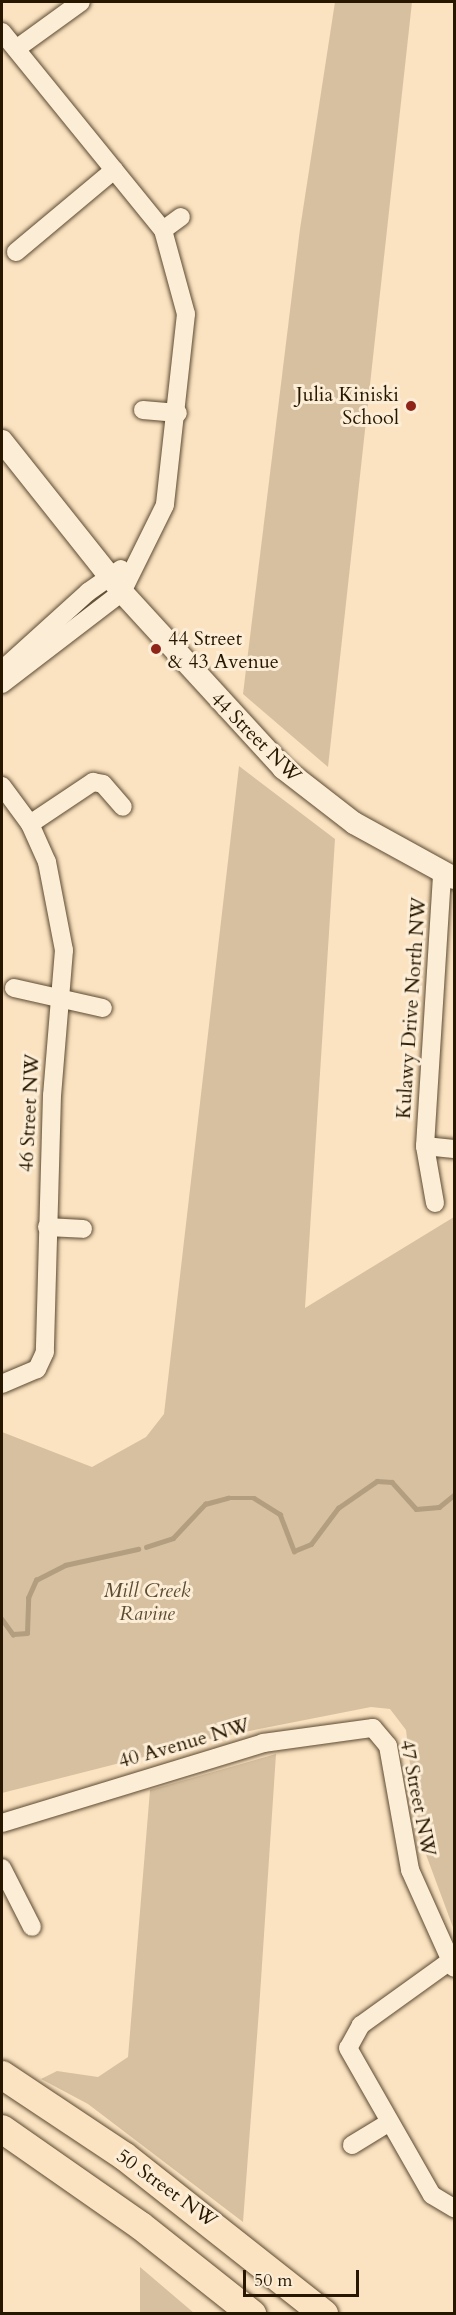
<!DOCTYPE html>
<html>
<head>
<meta charset="utf-8">
<style>
  body { margin:0 }
  #map { position:relative; width:456px; height:2315px; overflow:hidden; background:#fbe3c1; font-family:Cardo,serif }
  div>[style] { position:absolute }
  .green>* { inset:0; background:#d7c0a0 }
  .stream>* { height:4.5px; margin:-2.25px; padding:0 2.25px; transform-origin:2.25px; border-radius:2.25px; background:#b39e80 }
  .roads { filter:drop-shadow(0 0 2px #5c4a31) drop-shadow(0 0 2px #5c4a31) }
  .minor>* { height:18px; margin:-9px; padding:0 9px; transform-origin:9px; border-radius:9px; background:#fcedd7 }
  .tertiary>* { height:22px; margin:-11px; padding:0 11px; transform-origin:11px; border-radius:11px; background:#fcedd7 }
  .primary>* { height:28px; margin:-14px; padding:0 14px; transform-origin:14px; border-radius:14px; background:#fbe3c1 }
  .dots>* { width:16px; height:16px; translate:-50% -50%; box-sizing:border-box; border:3px solid #fcedd7; border-radius:50% }
  span { translate:-50% -50%; white-space:nowrap; text-align:center; line-height:1.15; -webkit-text-stroke:6px #fcedd7; paint-order:stroke }
  .poi-label { font-size:20px; color:#271701 }
  .right { translate:-100% -50%; text-align:right }
  .left { translate:0 -50%; text-align:left }
  .street-label { font-size:20px; color:#271701 }
  .park-label { font-size:20px; color:#5c4a31; font-style:italic }
  .frame { position:absolute; inset:0; border:3px solid #271701; pointer-events:none }
  .scale { position:absolute; left:243px; top:2270px; width:116px; height:27px; box-sizing:border-box; border:3px solid #271701; border-top:0; padding-left:8px; font-size:18px; line-height:21px; white-space:nowrap; color:#271701; -webkit-text-stroke:4px #fcedd7; paint-order:stroke }
</style>
</head>
<body>
<div id="map">
  <div class="green">
    <div style="clip-path:polygon(335px 2px,412px 2px,328px 767px,243px 694px,300px 229px)"></div>
    <div style="clip-path:polygon(239px 766px,335px 839px,305px 1308px,454px 1217px,454px 1930px,418px 1833px,406px 1730px,390px 1709px,371px 1707px,234px 1734px,2px 1793px,2px 1432px,92px 1467px,146px 1437px,164px 1414px)"></div>
    <div style="clip-path:polygon(276px 1754px,259px 2010px,243px 2222px,88px 2104px,41px 2079px,57px 2071px,98px 2077px,128px 2057px,150px 1790px)"></div>
    <div style="clip-path:polygon(140px 2267px,194px 2313px,140px 2313px)"></div>
  </div>
  <div class="stream">
    <div style="left:146px;top:1547px;width:28px;rotate:-18deg"></div>
    <div style="left:173px;top:1538px;width:47px;rotate:-46.7deg"></div>
    <div style="left:205px;top:1504px;width:24px;rotate:-15deg"></div>
    <div style="left:228px;top:1498px;width:26px"></div>
    <div style="left:254px;top:1498px;width:31px;rotate:32deg"></div>
    <div style="left:280px;top:1514px;width:40px;rotate:69deg"></div>
    <div style="left:294px;top:1551px;width:18px;rotate:-22deg"></div>
    <div style="left:311px;top:1544px;width:45px;rotate:-53.1deg"></div>
    <div style="left:338px;top:1508px;width:47px;rotate:-34.7deg"></div>
    <div style="left:377px;top:1481px;width:15px;rotate:4deg"></div>
    <div style="left:392px;top:1482px;width:36px;rotate:48deg"></div>
    <div style="left:416px;top:1509px;width:23px;rotate:-5deg"></div>
    <div style="left:439px;top:1507px;width:19px;rotate:-39deg"></div>
    <div style="left:2px;top:1619px;width:19px;rotate:54deg"></div>
    <div style="left:13px;top:1634px;width:14px;rotate:-4deg"></div>
    <div style="left:27px;top:1633px;width:35px;rotate:-88deg"></div>
    <div style="left:28px;top:1598px;width:20px;rotate:-66deg"></div>
    <div style="left:36px;top:1580px;width:33px;rotate:-27deg"></div>
    <div style="left:65px;top:1565px;width:75px;rotate:-12.4deg"></div>
  </div>
  <div class="roads">
    <div class="minor">
      <div style="left:2px;top:32px;width:255px;rotate:50.9deg"></div>
      <div style="left:163px;top:230px;width:87px;rotate:74.7deg"></div>
      <div style="left:186px;top:314px;width:192px;rotate:96.3deg"></div>
      <div style="left:165px;top:505px;width:97px;rotate:116.3deg"></div>
      <div style="left:122px;top:592px;width:151px;rotate:142.5deg"></div>
      <div style="left:16px;top:49px;width:80px;rotate:-35.9deg"></div>
      <div style="left:163px;top:230px;width:22px;rotate:-36deg"></div>
      <div style="left:16px;top:252px;width:128px;rotate:-39.9deg"></div>
      <div style="left:143px;top:410px;width:35px;rotate:5deg"></div>
      <div style="left:2px;top:670px;width:116px;rotate:-42.2deg"></div>
      <div style="left:88px;top:592px;width:40px;rotate:-34.9deg"></div>
      <div style="left:2px;top:786px;width:47px;rotate:53.6deg"></div>
      <div style="left:30px;top:824px;width:42px;rotate:65.9deg"></div>
      <div style="left:47px;top:862px;width:90px;rotate:79.1deg"></div>
      <div style="left:64px;top:950px;width:145px;rotate:94.7deg"></div>
      <div style="left:52px;top:1095px;width:257px;rotate:91.6deg"></div>
      <div style="left:45px;top:1352px;width:19px;rotate:115deg"></div>
      <div style="left:37px;top:1369px;width:38px;rotate:157deg"></div>
      <div style="left:30px;top:824px;width:76px;rotate:-33.7deg"></div>
      <div style="left:93px;top:782px;width:10px;rotate:11deg"></div>
      <div style="left:103px;top:784px;width:30px;rotate:49deg"></div>
      <div style="left:14px;top:988px;width:91px;rotate:12.7deg"></div>
      <div style="left:425px;top:1146px;width:29px;rotate:6deg"></div>
      <div style="left:435px;top:1203px;width:58px;rotate:-100deg"></div>
      <div style="left:425px;top:1146px;width:275px;rotate:-86.4deg"></div>
      <div style="left:47px;top:1227px;width:36px;rotate:3deg"></div>
      <div style="left:2px;top:1823px;width:273px;rotate:-17deg"></div>
      <div style="left:263px;top:1743px;width:111px;rotate:-7.8deg"></div>
      <div style="left:373px;top:1728px;width:23px;rotate:50deg"></div>
      <div style="left:388px;top:1746px;width:126px;rotate:79.9deg"></div>
      <div style="left:410px;top:1870px;width:107px;rotate:65.8deg"></div>
      <div style="left:2px;top:1868px;width:66px;rotate:63deg"></div>
      <div style="left:450px;top:1961px;width:110px;rotate:144.3deg"></div>
      <div style="left:361px;top:2025px;width:26px;rotate:119deg"></div>
      <div style="left:348px;top:2048px;width:169px;rotate:60.3deg"></div>
      <div style="left:432px;top:2195px;width:26px;rotate:31deg"></div>
      <div style="left:352px;top:2145px;width:42px;rotate:-31.4deg"></div>
    </div>
    <div class="tertiary">
      <div style="left:2px;top:441px;width:193px;rotate:51.5deg"></div>
      <div style="left:122px;top:592px;width:239px;rotate:47.5deg"></div>
      <div style="left:283px;top:768px;width:90px;rotate:37.8deg"></div>
      <div style="left:354px;top:823px;width:114px;rotate:28.8deg"></div>
    </div>
    <div class="primary">
      <div style="left:2px;top:2075px;width:146px;rotate:33.6deg"></div>
      <div style="left:124px;top:2156px;width:255px;rotate:38.3deg"></div>
      <div style="left:2px;top:2129px;width:169px;rotate:34.9deg"></div>
      <div style="left:141px;top:2226px;width:142px;rotate:38.4deg"></div>
    </div>
  </div>
  <div class="dots">
    <div style="left:411px;top:406px;background:#8f2418"></div>
    <div style="left:156px;top:649px;background:#8f2418"></div>
  </div>
  <div class="poi-label">
    <span class="right" style="left:399px;top:406px">Julia Kiniski<br>School</span>
    <span class="left" style="left:168px;top:650px">44 Street<br>&amp; 43 Avenue</span>
  </div>
  <div class="street-label">
    <span style="left:256px;top:737px;rotate:45deg">44 Street NW</span>
    <span style="left:411px;top:1008px;rotate:-86deg">Kulawy Drive North NW</span>
    <span style="left:29px;top:1113px;rotate:-87deg">46 Street NW</span>
    <span style="left:184px;top:1743px;rotate:-16deg">40 Avenue NW</span>
    <span style="left:418px;top:1798px;rotate:79deg">47 Street NW</span>
    <span style="left:167px;top:2188px;rotate:36deg">50 Street NW</span>
  </div>
  <div class="park-label">
    <span style="left:147px;top:1602px">Mill Creek<br>Ravine</span>
  </div>
  <div class="frame"></div>
  <div class="scale">50 m</div>
</div>
</body>
</html>
